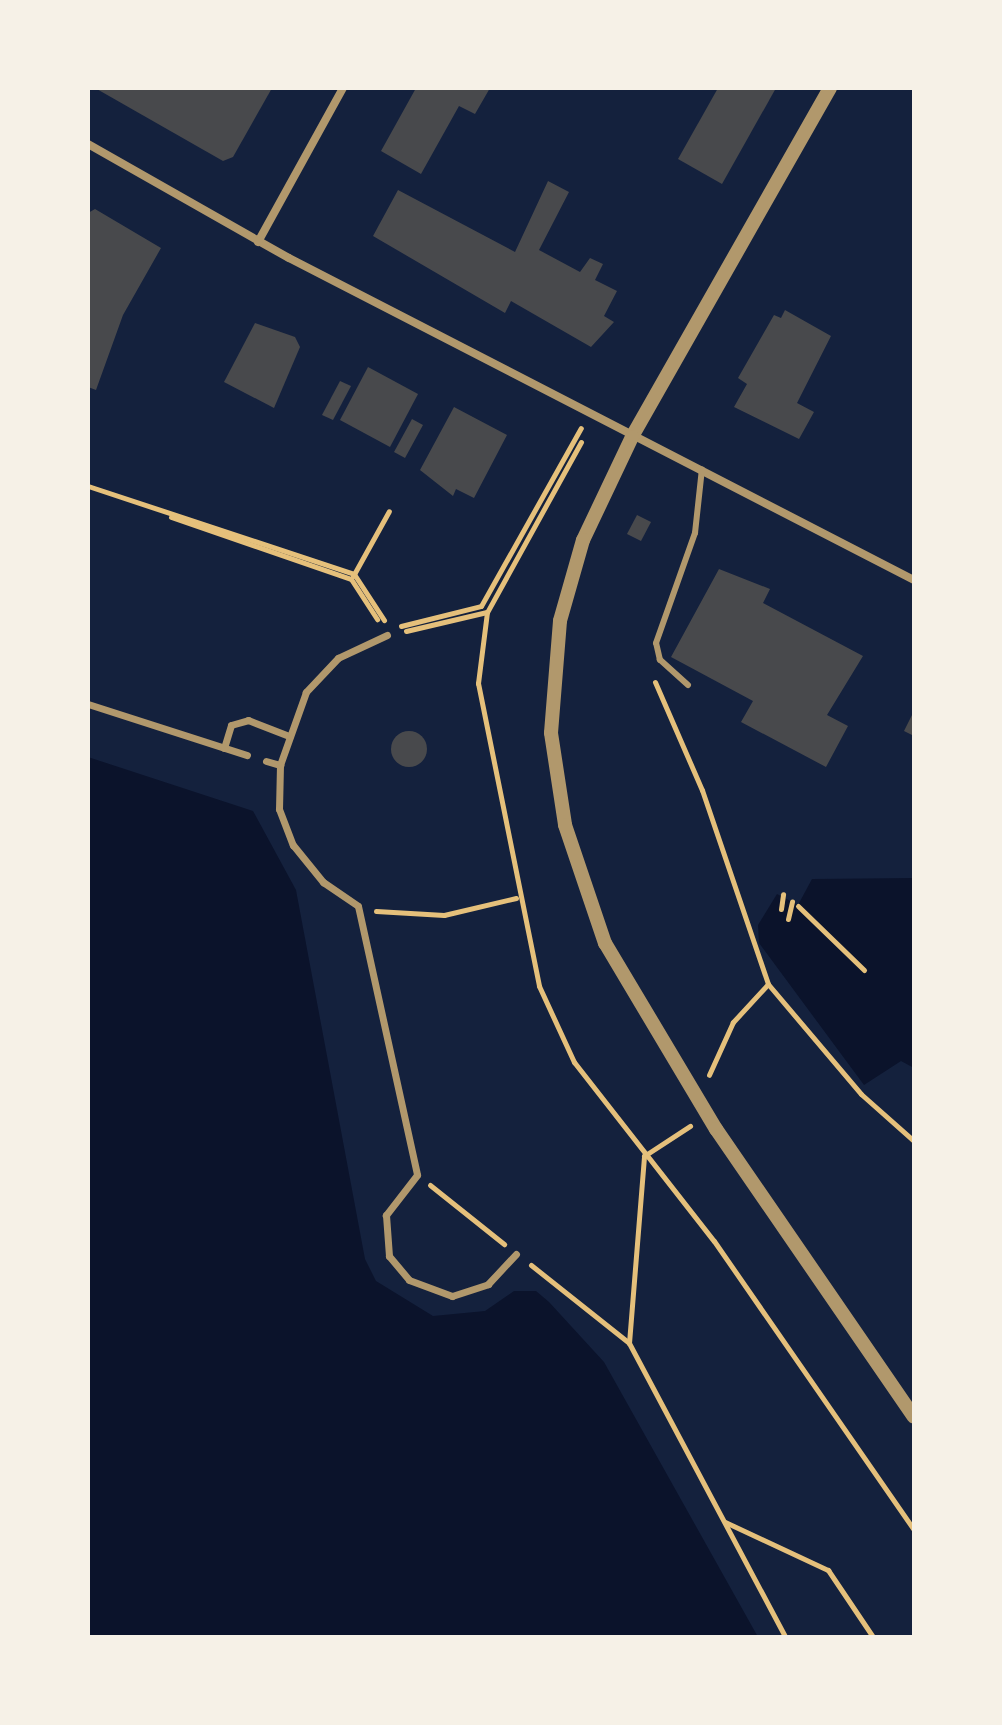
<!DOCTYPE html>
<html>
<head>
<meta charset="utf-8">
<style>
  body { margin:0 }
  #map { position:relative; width:1002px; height:1725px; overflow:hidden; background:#14213d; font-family:Mulish,sans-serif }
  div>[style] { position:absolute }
  .water>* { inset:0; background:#0b132b }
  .building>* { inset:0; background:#48494c }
  .round { border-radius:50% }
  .path>* { height:5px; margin:-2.5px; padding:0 2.5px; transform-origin:2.5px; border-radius:2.5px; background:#e5c07b }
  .service>* { height:6px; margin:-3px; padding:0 3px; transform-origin:3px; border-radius:3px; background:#b1986c }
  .pedestrian>* { height:7px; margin:-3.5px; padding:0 3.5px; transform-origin:3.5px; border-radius:3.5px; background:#b1986c }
  .minor>* { height:8px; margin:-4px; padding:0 4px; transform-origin:4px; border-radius:4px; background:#b1986c }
  .tertiary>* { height:14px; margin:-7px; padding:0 7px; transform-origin:7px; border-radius:7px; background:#b1986c }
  span { translate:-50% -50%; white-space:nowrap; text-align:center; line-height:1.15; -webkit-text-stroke:6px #f6f1e7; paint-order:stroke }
  .frame { position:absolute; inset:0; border:90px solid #f6f1e7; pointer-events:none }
</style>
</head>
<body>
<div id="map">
  <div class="water">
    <div style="clip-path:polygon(88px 757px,253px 811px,296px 890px,365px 1259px,376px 1281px,433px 1316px,485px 1311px,514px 1291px,536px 1291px,549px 1302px,604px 1362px,758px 1637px,88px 1637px)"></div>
    <div style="clip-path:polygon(914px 878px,914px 1068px,901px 1061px,864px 1085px,759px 943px,758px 925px,777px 894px,798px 905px,812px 879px)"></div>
  </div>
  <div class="building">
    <div style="clip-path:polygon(95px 88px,272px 88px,233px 157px,223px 161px)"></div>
    <div style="clip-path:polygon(416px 88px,490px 88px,475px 114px,459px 106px,421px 174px,381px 151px)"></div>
    <div style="clip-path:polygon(718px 88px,776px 88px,722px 184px,678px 159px)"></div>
    <div style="clip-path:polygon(548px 181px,569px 192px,539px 250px,580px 272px,590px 258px,603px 264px,595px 280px,617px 291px,604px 316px,614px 322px,591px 347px,511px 301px,505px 313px,373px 236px,398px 190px,515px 252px)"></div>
    <div style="clip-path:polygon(95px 209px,161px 248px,123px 315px,96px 390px,88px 387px,88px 213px)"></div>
    <div style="clip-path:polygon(785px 310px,831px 336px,797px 403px,814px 412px,799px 439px,734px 407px,747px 384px,738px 378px,774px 315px,781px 318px)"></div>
    <div style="clip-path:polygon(255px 323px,295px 337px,300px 347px,274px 408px,224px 382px)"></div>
    <div style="clip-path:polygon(368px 367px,418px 394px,390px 447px,340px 420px)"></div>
    <div style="clip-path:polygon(340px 381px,351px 386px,333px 420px,322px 415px)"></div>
    <div style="clip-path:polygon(454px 407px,507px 435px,474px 498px,456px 489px,453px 496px,420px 470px)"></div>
    <div style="clip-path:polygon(412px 419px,423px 425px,405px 458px,394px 452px)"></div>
    <div style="clip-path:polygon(637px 515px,651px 522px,641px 541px,627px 534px)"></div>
    <div style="clip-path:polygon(719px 569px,770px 589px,763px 603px,863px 656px,827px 715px,848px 726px,826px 767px,741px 722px,753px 701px,671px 657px)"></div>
    <div style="clip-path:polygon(914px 711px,914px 736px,904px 731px)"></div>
    <div class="round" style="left:391px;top:731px;width:36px;height:36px"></div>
  </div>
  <div class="path">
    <div style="left:581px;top:442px;width:194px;rotate:118.9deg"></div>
    <div style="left:487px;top:612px;width:72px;rotate:97.2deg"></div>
    <div style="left:478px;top:683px;width:309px;rotate:78.6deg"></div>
    <div style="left:539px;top:986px;width:84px;rotate:65.3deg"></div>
    <div style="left:574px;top:1062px;width:227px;rotate:52deg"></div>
    <div style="left:714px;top:1241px;width:351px;rotate:55.3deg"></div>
    <div style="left:88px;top:486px;width:280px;rotate:18.3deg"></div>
    <div style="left:354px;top:574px;width:55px;rotate:56.9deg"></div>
    <div style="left:171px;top:517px;width:190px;rotate:19deg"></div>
    <div style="left:351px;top:579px;width:48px;rotate:57deg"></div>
    <div style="left:353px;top:576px;width:74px;rotate:-61deg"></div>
    <div style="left:401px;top:626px;width:82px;rotate:-14deg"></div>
    <div style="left:481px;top:606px;width:204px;rotate:-60.7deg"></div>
    <div style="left:406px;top:631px;width:83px;rotate:-13.2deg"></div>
    <div style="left:655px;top:682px;width:118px;rotate:66.5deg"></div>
    <div style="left:702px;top:790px;width:205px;rotate:71.2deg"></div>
    <div style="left:768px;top:984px;width:52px;rotate:132.6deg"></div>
    <div style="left:733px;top:1022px;width:58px;rotate:114.4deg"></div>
    <div style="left:798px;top:906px;width:92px;rotate:44.1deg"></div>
    <div style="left:781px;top:909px;width:15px;rotate:-82deg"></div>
    <div style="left:376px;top:911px;width:68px;rotate:3.4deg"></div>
    <div style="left:444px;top:915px;width:74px;rotate:-13.3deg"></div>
    <div style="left:788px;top:919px;width:18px;rotate:-77deg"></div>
    <div style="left:768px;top:984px;width:144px;rotate:49.8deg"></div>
    <div style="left:861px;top:1094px;width:71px;rotate:41.6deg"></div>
    <div style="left:430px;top:1185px;width:95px;rotate:38.6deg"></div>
    <div style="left:531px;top:1265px;width:125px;rotate:38.5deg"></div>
    <div style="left:629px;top:1343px;width:333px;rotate:62deg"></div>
    <div style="left:629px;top:1343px;width:188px;rotate:-85.4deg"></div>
    <div style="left:644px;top:1156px;width:55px;rotate:-33.1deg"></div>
    <div style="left:725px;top:1522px;width:114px;rotate:25deg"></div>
    <div style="left:828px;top:1570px;width:81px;rotate:56.1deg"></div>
  </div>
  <div class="service">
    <div style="left:688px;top:685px;width:38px;rotate:-138deg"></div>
    <div style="left:660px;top:660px;width:17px;rotate:-103deg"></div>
    <div style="left:656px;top:643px;width:117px;rotate:-70.5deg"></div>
    <div style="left:695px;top:533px;width:64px;rotate:-83.8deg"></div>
  </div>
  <div class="pedestrian">
    <div style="left:387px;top:635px;width:54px;rotate:154.9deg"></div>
    <div style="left:338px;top:658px;width:47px;rotate:133.3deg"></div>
    <div style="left:306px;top:692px;width:77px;rotate:109.6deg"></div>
    <div style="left:280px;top:765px;width:44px;rotate:91.3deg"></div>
    <div style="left:279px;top:809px;width:39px;rotate:69deg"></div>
    <div style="left:293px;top:845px;width:48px;rotate:51deg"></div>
    <div style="left:323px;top:882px;width:42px;rotate:34.4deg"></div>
    <div style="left:358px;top:906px;width:275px;rotate:77.6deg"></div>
    <div style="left:417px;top:1175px;width:51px;rotate:127.8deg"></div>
    <div style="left:386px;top:1215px;width:41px;rotate:85.8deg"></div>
    <div style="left:389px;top:1256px;width:31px;rotate:50deg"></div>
    <div style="left:409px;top:1280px;width:46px;rotate:20.4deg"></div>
    <div style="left:452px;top:1296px;width:38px;rotate:-18deg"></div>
    <div style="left:488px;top:1284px;width:41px;rotate:-47deg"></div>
    <div style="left:88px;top:704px;width:167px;rotate:17.8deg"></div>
    <div style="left:224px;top:748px;width:24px;rotate:-73deg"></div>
    <div style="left:231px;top:725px;width:18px;rotate:-16deg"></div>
    <div style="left:248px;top:720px;width:44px;rotate:21.3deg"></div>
    <div style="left:266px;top:761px;width:15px;rotate:16deg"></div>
  </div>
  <div class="minor">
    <div style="left:88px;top:144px;width:231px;rotate:29.6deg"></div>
    <div style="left:289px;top:258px;width:703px;rotate:27.26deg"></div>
    <div style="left:258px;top:242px;width:176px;rotate:-61.1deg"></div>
  </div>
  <div class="tertiary">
    <div style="left:830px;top:88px;width:401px;rotate:119.6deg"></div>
    <div style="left:632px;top:437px;width:114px;rotate:115.4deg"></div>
    <div style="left:583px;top:540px;width:84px;rotate:105.9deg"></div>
    <div style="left:560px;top:621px;width:112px;rotate:94.6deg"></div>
    <div style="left:551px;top:733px;width:93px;rotate:81.3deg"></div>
    <div style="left:565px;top:825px;width:125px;rotate:71.3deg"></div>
    <div style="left:605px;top:943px;width:217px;rotate:59.2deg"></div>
    <div style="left:716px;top:1129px;width:349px;rotate:55.5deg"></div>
  </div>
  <div class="frame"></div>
</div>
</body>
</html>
